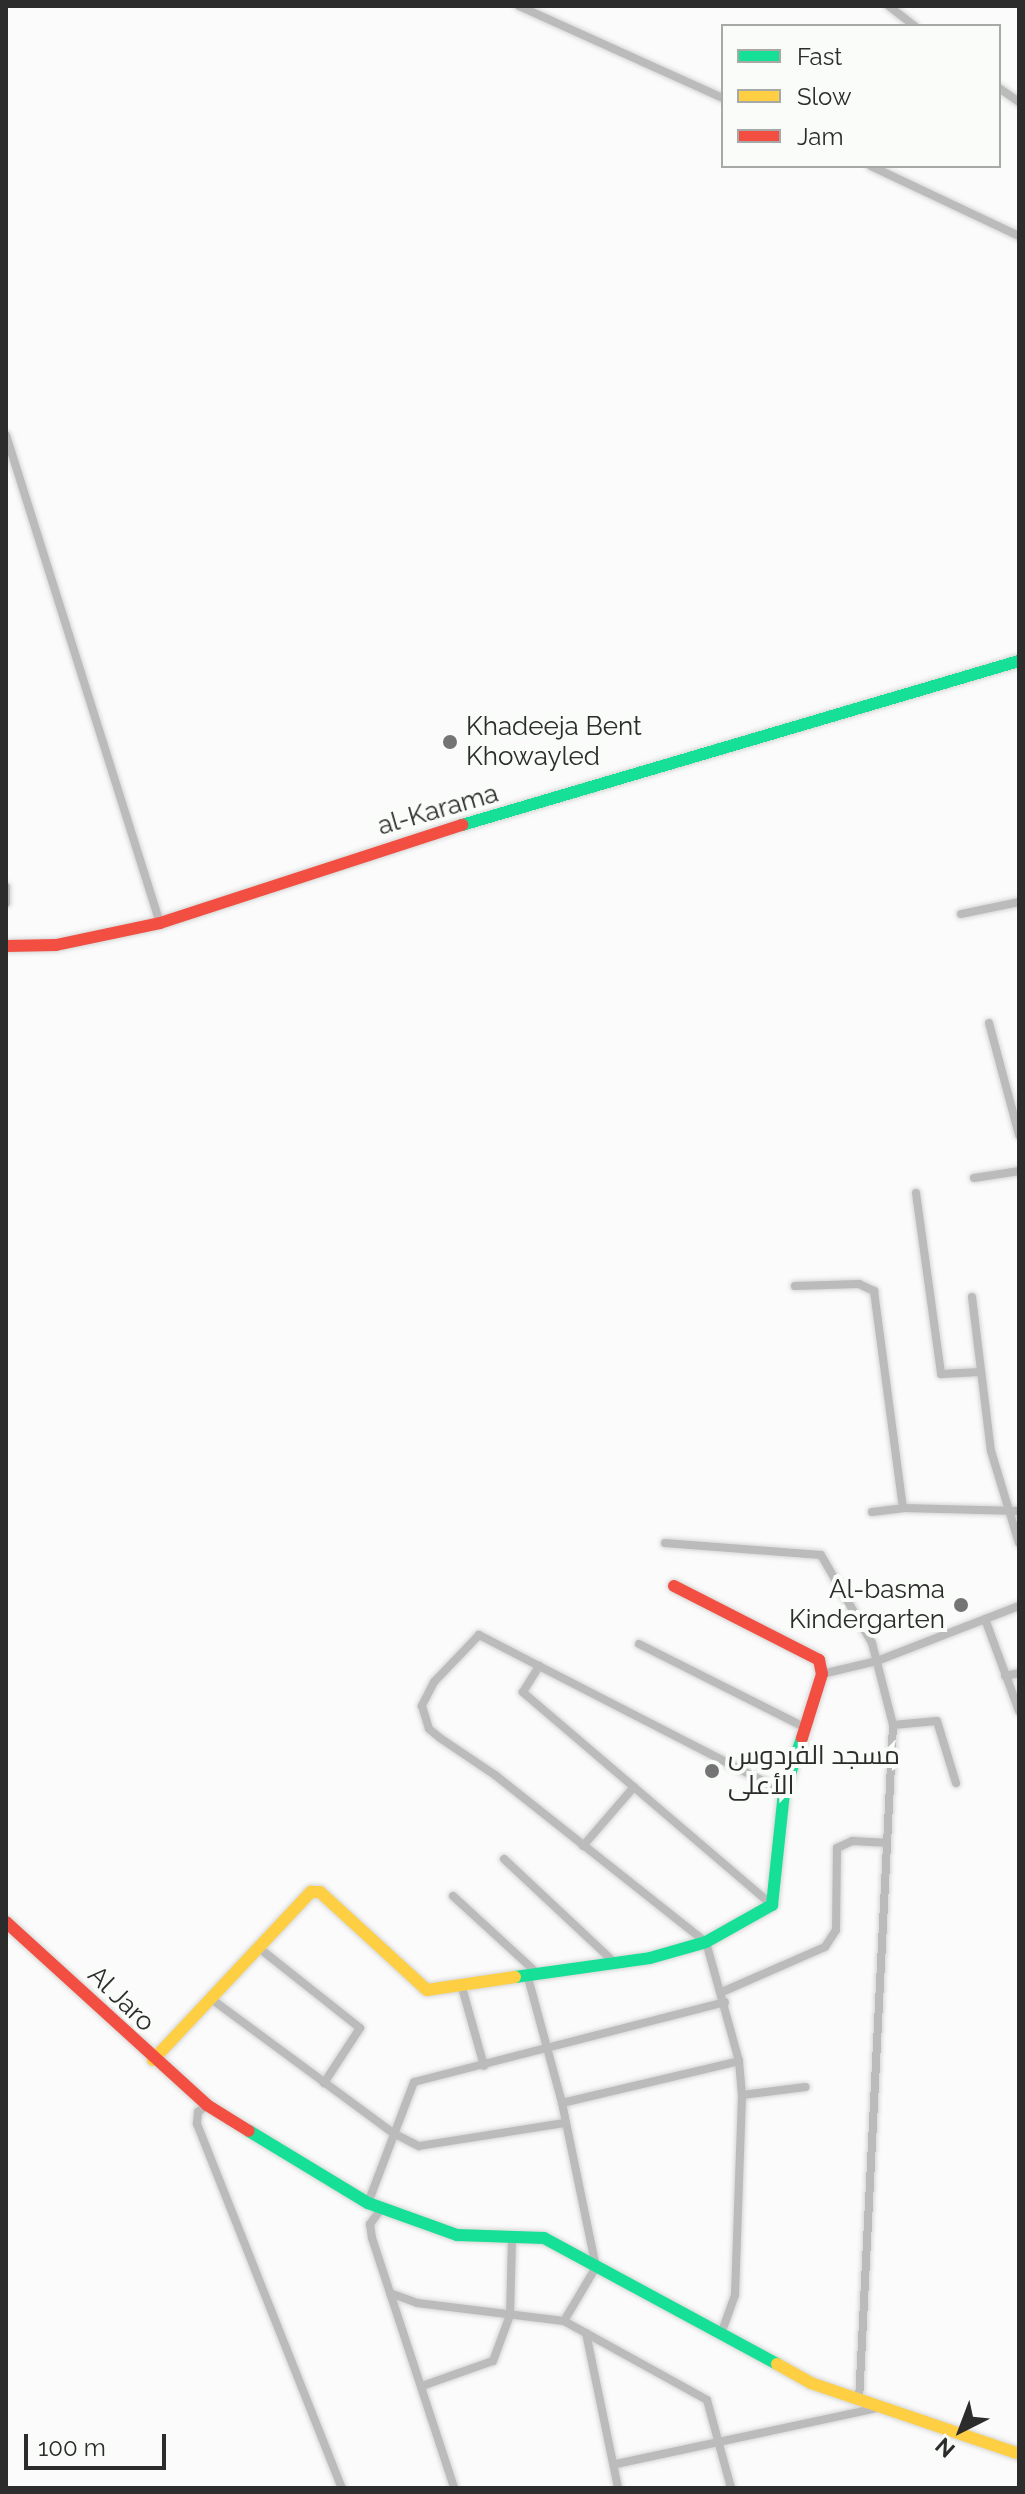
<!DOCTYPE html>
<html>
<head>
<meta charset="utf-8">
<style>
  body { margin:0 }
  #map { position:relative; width:1025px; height:2494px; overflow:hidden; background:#fafbfa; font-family:Raleway,Cairo,sans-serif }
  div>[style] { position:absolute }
  .roads { filter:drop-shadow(0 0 2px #d5d6d5) drop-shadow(0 0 2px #d5d6d5) }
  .street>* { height:8px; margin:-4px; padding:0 4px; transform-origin:4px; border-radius:4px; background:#bcbbbc }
  .fast>* { height:12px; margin:-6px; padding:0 6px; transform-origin:6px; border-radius:6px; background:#16e098 }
  .slow>* { height:12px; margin:-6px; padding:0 6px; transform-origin:6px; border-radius:6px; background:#ffcf43 }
  .jam>* { height:12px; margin:-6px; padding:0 6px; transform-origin:6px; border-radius:6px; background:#f24e42 }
  .dots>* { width:22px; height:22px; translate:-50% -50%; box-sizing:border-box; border:4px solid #f9fcf9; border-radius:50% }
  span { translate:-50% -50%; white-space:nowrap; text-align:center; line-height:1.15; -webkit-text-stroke:8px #f9fcf9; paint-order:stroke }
  .poi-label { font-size:26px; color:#2b2c2b }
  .left { translate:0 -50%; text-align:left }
  .right { translate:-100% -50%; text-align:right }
  .street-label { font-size:26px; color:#2b2c2b }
  .frame { position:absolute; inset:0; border:8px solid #2b2c2b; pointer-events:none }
  .legend { position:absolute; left:721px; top:24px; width:280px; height:144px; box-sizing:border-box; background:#f9fcf9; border:2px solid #a7a9a7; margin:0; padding:10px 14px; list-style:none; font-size:24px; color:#2b2c2b }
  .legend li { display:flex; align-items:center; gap:16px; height:40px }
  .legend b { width:40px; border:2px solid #a7a9a7 }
  .north { position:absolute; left:921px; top:2390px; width:80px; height:80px; -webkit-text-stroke:6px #f9fcf9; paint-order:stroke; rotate:222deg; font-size:22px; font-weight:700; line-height:32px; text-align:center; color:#2b2c2b }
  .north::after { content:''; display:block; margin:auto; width:28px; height:36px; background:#2b2c2b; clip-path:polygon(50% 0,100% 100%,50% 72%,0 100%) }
  .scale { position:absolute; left:24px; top:2434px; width:142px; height:36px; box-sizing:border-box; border:4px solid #2b2c2b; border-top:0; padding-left:10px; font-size:24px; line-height:28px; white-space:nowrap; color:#2b2c2b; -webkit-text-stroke:6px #f9fcf9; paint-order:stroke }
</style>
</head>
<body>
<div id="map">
  <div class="roads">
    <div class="street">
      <div style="left:519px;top:6px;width:224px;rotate:24.3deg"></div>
      <div style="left:889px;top:6px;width:33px;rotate:38deg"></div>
      <div style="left:999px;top:88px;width:24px;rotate:35deg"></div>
      <div style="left:871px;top:166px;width:164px;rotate:25.3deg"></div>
      <div style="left:6px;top:435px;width:512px;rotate:72.49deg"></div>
      <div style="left:6px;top:887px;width:16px;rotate:90deg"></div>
      <div style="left:961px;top:914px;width:59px;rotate:-11.7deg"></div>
      <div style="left:989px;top:1023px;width:116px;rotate:75deg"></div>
      <div style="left:974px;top:1178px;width:46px;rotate:-8.8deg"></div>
      <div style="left:916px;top:1193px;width:183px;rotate:82.1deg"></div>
      <div style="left:941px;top:1374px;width:39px;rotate:-3deg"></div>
      <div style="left:795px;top:1286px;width:64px;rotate:-1.8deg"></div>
      <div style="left:859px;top:1284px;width:17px;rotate:25deg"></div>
      <div style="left:874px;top:1291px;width:219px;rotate:82.4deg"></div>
      <div style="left:972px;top:1297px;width:155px;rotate:83deg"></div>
      <div style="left:991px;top:1451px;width:96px;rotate:73.1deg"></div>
      <div style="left:872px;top:1512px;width:31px;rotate:-7deg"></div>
      <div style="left:903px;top:1508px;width:116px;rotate:1.5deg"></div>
      <div style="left:665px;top:1543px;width:156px;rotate:4.4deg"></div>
      <div style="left:821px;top:1555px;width:102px;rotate:59.9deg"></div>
      <div style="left:872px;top:1643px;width:85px;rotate:75.6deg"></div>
      <div style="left:893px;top:1725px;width:676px;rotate:92.88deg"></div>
      <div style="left:985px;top:1619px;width:98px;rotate:69.7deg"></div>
      <div style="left:639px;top:1644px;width:185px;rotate:26.7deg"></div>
      <div style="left:539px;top:1666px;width:68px;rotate:-152.7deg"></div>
      <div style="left:479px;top:1635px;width:65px;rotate:133.8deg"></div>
      <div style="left:434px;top:1682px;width:27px;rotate:117deg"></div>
      <div style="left:422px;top:1706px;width:24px;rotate:73deg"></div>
      <div style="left:429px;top:1729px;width:14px;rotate:39deg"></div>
      <div style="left:440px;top:1738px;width:66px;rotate:33.9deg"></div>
      <div style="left:495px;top:1775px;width:269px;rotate:38.4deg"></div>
      <div style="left:706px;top:1942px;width:123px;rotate:74.5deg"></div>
      <div style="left:739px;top:2061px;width:34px;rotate:85deg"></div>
      <div style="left:742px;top:2095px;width:200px;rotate:92deg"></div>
      <div style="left:735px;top:2295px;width:41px;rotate:109.7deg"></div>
      <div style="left:822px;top:1674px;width:57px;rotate:-13.3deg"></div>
      <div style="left:877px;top:1661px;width:152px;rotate:-21.2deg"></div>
      <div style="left:1005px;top:1676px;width:14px;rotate:-12deg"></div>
      <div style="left:893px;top:1725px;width:44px;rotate:-5.2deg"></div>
      <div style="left:937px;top:1721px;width:65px;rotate:73deg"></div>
      <div style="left:583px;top:1846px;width:78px;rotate:-49.2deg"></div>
      <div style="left:504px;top:1859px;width:149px;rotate:43.1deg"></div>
      <div style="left:453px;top:1896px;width:113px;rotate:42.5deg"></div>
      <div style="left:772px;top:1905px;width:328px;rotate:-139.5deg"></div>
      <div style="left:523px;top:1692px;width:31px;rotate:-58deg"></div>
      <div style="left:539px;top:1666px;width:276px;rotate:27.2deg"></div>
      <div style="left:259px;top:1948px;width:129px;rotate:38.4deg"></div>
      <div style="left:360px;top:2028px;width:66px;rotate:123.2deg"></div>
      <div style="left:527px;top:1974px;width:134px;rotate:74.8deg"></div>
      <div style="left:562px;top:2103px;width:167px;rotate:78.3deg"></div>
      <div style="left:596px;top:2267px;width:63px;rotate:120.7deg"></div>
      <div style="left:564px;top:2321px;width:163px;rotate:28.9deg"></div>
      <div style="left:707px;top:2400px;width:91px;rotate:74.7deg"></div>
      <div style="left:461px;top:1984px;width:85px;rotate:74.3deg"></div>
      <div style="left:722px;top:1992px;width:112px;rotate:-23.6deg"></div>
      <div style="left:825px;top:1947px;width:20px;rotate:-57deg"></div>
      <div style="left:836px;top:1930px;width:82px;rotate:-89.3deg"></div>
      <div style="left:837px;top:1848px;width:17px;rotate:-25deg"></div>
      <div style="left:852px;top:1841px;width:33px;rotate:3deg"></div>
      <div style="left:210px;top:1998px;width:227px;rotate:36.4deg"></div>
      <div style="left:393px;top:2133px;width:29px;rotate:27deg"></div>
      <div style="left:419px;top:2146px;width:148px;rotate:-9deg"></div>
      <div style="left:742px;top:2095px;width:64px;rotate:-7.2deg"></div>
      <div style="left:562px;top:2103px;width:182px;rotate:-13.3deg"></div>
      <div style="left:207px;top:2105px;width:11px;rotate:142deg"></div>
      <div style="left:198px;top:2112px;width:12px;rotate:95deg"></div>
      <div style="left:197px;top:2124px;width:392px;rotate:68.3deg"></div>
      <div style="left:368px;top:2203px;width:129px;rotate:-69.2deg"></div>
      <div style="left:414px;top:2082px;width:321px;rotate:-14.4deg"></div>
      <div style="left:381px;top:2209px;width:19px;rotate:126deg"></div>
      <div style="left:370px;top:2224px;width:14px;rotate:82deg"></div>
      <div style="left:372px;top:2238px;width:263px;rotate:71.8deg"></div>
      <div style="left:390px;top:2293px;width:29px;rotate:20deg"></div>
      <div style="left:417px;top:2303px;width:148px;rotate:7deg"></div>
      <div style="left:586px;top:2333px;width:158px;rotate:78.3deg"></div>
      <div style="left:422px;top:2386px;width:75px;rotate:-19.4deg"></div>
      <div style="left:493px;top:2361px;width:49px;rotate:-69.7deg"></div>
      <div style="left:510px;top:2315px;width:78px;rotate:-88.5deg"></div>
      <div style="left:616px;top:2464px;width:268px;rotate:-12.1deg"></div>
    </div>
    <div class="fast">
      <div style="left:462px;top:825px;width:581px;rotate:-16.41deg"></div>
      <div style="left:515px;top:1977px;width:136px;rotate:-8deg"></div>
      <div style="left:650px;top:1958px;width:58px;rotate:-15.9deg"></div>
      <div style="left:706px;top:1942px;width:76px;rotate:-29.3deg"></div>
      <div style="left:772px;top:1905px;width:114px;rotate:-83.9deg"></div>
      <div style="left:784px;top:1792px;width:57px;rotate:-71.6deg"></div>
      <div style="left:249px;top:2131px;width:139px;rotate:31.2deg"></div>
      <div style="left:368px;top:2203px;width:95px;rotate:19.8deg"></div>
      <div style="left:457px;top:2235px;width:87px;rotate:2deg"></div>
      <div style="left:544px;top:2238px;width:265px;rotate:28.4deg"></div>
    </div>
    <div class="slow">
      <div style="left:153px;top:2060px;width:231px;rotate:-46.8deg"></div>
      <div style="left:311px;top:1892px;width:9px"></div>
      <div style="left:320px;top:1892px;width:145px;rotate:42.5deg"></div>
      <div style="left:427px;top:1990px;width:89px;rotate:-8.4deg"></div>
      <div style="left:777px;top:2364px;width:39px;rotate:29deg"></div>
      <div style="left:811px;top:2383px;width:220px;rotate:18.8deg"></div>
    </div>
    <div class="jam">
      <div style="left:6px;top:946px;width:50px;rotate:-1.1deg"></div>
      <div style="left:56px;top:945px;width:106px;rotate:-11.9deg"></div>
      <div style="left:160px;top:923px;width:318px;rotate:-18deg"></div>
      <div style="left:674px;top:1586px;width:163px;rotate:27deg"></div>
      <div style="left:819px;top:1660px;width:14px;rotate:78deg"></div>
      <div style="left:822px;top:1674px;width:67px;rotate:107.4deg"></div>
      <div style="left:6px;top:1922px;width:272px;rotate:42.3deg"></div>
      <div style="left:207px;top:2105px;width:49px;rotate:31.8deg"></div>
    </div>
  </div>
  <div class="dots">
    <div style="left:450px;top:742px;background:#737473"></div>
    <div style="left:961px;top:1605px;background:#737473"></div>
    <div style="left:712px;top:1771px;background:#737473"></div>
  </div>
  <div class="poi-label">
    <span class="left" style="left:466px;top:742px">Khadeeja Bent<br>Khowayled</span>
    <span class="right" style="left:945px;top:1605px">Al-basma<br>Kindergarten</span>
    <span class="left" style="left:728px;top:1771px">مسجد الفردوس<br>الأعلى</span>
  </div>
  <div class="street-label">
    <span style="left:438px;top:810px;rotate:-16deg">al-Karama</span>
    <span style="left:121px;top:1999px;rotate:44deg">Al Jaro</span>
  </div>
  <div class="frame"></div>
  <ul class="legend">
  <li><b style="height:10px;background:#16e098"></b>Fast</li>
  <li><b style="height:10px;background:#ffcf43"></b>Slow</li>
  <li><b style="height:10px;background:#f24e42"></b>Jam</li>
  </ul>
  <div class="north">N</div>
  <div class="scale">100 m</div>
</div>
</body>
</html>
